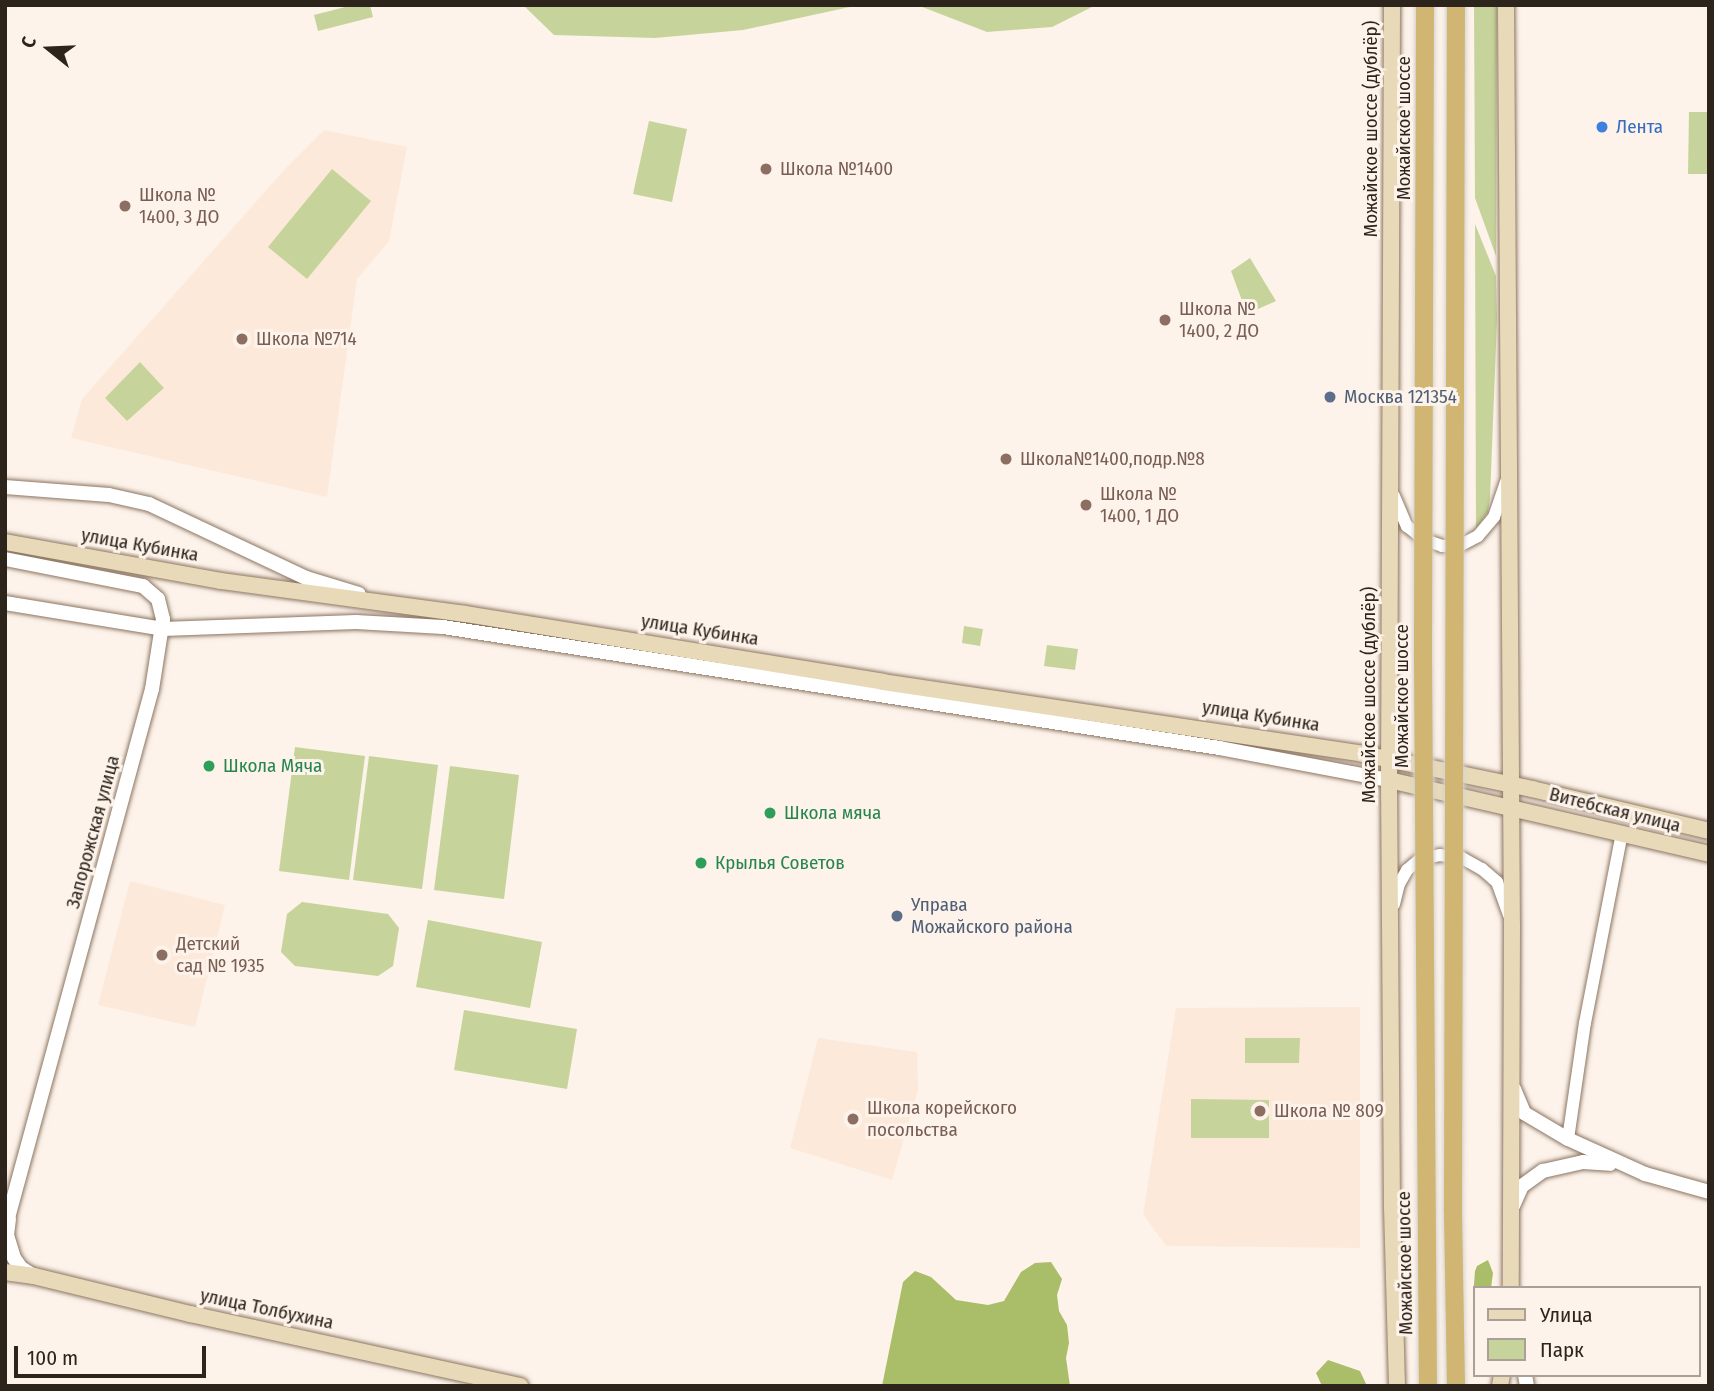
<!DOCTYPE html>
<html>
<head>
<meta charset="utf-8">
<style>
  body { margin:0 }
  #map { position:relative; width:1714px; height:1391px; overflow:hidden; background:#fdf3ea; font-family:"Fira Sans Condensed",sans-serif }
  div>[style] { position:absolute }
  .built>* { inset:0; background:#fde9d9 }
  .green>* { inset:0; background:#c6d49b }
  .forest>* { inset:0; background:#aabd69 }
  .roads { filter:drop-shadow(0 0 2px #8c7562) drop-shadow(0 0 2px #8c7562) }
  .minor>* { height:12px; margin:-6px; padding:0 6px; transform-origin:6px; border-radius:6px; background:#fff }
  .tertiary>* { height:14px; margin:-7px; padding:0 7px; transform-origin:7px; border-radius:7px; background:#fff }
  .secondary>* { height:16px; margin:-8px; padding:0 8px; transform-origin:8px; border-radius:8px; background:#e8dab8 }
  .bridges { filter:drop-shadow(0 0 2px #d5d3d1) drop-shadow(0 0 2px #d5d3d1) }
  .primary-bridge>* { height:18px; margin:-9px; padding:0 9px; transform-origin:9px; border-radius:9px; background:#d0b672 }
  .dots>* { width:19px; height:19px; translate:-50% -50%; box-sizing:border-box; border:4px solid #fdf3ea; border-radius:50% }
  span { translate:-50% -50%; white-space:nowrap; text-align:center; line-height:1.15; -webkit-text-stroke:6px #fdf3ea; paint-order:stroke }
  .shop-label { font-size:19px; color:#366cbe }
  .left { translate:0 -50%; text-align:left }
  .street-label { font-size:19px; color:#2d241b }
  .education-label { font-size:19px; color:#785e54 }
  .service-label { font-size:19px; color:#4e5e75 }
  .leisure-label { font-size:19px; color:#27864d }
  .frame { position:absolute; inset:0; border:7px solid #2d241b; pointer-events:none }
  .legend { position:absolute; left:1473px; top:1286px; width:228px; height:91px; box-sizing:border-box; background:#fdf3ea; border:2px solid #aaa097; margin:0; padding:9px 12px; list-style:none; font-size:21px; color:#2d241b }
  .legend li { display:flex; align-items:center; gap:14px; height:35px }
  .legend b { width:35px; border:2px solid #aaa097 }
  .north { position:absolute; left:14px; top:14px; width:70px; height:70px; -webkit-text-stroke:5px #fdf3ea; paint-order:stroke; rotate:288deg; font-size:19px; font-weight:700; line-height:28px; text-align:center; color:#2d241b }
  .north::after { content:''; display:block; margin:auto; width:24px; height:32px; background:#2d241b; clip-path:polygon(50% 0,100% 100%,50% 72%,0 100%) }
  .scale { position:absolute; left:14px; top:1346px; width:192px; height:32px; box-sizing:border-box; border:4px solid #2d241b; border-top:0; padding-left:9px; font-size:21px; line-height:24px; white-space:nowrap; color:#2d241b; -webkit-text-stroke:5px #fdf3ea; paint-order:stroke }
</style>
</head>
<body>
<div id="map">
  <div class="built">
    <div style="clip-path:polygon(324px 130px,407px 147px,389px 241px,357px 279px,327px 497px,71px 438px,82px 399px,283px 171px)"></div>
    <div style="clip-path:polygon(130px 881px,225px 905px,195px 1027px,98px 1005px)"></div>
    <div style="clip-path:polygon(1360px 1007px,1360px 1248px,1166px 1246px,1143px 1214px,1176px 1008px)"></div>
    <div style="clip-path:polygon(818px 1038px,917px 1052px,918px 1090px,892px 1180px,790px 1148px)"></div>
  </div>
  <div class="green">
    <div style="clip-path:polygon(353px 5px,370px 5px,373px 17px,318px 31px,314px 15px)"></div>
    <div style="clip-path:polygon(523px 5px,859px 5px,743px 30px,655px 38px,554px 35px)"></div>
    <div style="clip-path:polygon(917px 5px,1096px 5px,1052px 27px,987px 32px)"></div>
    <div style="clip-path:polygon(1474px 5px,1497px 5px,1496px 256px,1475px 198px)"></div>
    <div style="clip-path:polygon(1689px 112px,1709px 112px,1709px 174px,1688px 174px)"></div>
    <div style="clip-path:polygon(649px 121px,687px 129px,672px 202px,633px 194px)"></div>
    <div style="clip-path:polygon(332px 169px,371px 201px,307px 279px,268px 247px)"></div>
    <div style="clip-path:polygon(1475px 224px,1496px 276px,1497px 319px,1490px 498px,1488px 512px,1476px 529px)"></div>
    <div style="clip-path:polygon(1250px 258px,1276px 301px,1247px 314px,1231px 271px)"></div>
    <div style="clip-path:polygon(140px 362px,164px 388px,127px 421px,105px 398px)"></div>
    <div style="clip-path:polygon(964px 626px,983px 629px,980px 646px,962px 643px)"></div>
    <div style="clip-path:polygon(1047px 645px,1078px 649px,1075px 670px,1044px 666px)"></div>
    <div style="clip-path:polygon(295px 747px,365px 756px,349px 880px,279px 871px)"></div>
    <div style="clip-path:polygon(369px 756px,438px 765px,422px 889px,353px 880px)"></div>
    <div style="clip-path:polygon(450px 766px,519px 775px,504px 899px,434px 890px)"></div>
    <div style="clip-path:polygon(302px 902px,388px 914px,399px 928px,393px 966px,378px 976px,295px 966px,281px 952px,287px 914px)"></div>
    <div style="clip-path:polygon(428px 920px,542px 942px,530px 1008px,416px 987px)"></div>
    <div style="clip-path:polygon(464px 1010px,577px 1029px,567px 1089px,454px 1070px)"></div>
    <div style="clip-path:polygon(1245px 1038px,1300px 1038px,1299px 1063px,1245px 1063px)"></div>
    <div style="clip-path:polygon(1191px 1099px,1269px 1100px,1269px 1138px,1191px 1138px)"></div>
  </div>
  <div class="forest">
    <div style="clip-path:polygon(1488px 1260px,1493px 1273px,1491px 1288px,1474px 1288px,1474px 1332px,1473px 1298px,1475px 1271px,1477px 1266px)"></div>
    <div style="clip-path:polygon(1051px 1262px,1062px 1279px,1057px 1295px,1059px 1311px,1067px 1325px,1069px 1343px,1066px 1358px,1070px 1386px,882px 1386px,903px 1282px,915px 1271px,931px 1277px,956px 1300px,988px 1305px,1004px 1301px,1021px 1272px,1035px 1263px)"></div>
    <div style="clip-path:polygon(1328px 1360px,1360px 1371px,1367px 1386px,1322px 1386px,1316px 1373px)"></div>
  </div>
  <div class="roads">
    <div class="minor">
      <div style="left:1394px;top:496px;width:33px;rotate:67deg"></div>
      <div style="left:1407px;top:526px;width:23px;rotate:38deg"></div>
      <div style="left:1425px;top:540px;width:18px;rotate:19deg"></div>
      <div style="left:1442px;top:546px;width:19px;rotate:-3deg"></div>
      <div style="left:1461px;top:545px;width:19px;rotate:-28deg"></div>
      <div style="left:1478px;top:536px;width:25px;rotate:-50deg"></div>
      <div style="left:1494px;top:517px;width:40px;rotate:-71.1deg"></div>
      <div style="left:1394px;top:904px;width:21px;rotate:-76deg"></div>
      <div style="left:1399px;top:884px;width:16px;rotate:-60deg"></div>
      <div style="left:1407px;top:870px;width:17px;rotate:-40deg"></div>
      <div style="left:1420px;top:859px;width:20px;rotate:-11deg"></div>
      <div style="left:1440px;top:855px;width:22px;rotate:8deg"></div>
      <div style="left:1462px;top:858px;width:23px;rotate:29deg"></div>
      <div style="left:1482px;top:869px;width:20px;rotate:41deg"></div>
      <div style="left:1497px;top:882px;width:35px;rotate:70deg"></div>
      <div style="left:1568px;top:1139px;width:117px;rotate:-81.7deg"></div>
      <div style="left:1585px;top:1023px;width:194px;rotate:-79deg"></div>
    </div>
    <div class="tertiary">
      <div style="left:5px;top:487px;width:104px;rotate:4.4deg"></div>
      <div style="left:109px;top:495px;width:41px;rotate:12.7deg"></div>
      <div style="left:149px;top:504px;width:174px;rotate:25.2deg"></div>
      <div style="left:306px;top:578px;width:55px;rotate:16.8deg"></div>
      <div style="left:5px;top:559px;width:141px;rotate:11.1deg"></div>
      <div style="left:143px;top:586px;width:20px;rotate:41deg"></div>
      <div style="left:158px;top:599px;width:21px;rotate:76deg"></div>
      <div style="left:163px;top:619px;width:71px;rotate:98.9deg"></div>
      <div style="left:152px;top:689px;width:560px;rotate:105.23deg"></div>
      <div style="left:5px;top:603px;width:160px;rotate:9.3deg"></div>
      <div style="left:163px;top:629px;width:193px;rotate:-2.1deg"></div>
      <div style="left:356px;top:622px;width:87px;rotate:3.3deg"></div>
      <div style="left:443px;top:627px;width:785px;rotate:8.86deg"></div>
      <div style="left:1219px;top:748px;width:173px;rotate:10.7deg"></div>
      <div style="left:1514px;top:1089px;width:26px;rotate:67deg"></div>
      <div style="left:1524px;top:1113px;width:51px;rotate:30.6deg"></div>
      <div style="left:1568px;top:1139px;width:85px;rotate:24.4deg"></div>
      <div style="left:1645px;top:1174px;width:66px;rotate:15.7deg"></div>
      <div style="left:1513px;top:1206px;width:22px;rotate:-66deg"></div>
      <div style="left:1522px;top:1186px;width:26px;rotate:-36deg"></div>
      <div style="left:1543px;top:1171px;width:41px;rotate:-12.7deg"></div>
      <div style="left:1583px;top:1162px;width:27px;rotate:4deg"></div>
      <div style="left:9px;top:1219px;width:16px;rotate:97deg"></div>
      <div style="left:7px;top:1235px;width:24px;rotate:73deg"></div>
      <div style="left:14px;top:1258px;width:12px;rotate:55deg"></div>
      <div style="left:21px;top:1268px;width:15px;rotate:32deg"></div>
      <div style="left:1525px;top:1375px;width:11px;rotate:80deg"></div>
    </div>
    <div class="secondary">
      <div style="left:1392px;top:5px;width:775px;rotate:90.22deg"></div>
      <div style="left:1389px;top:780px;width:427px;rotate:89.6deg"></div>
      <div style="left:1392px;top:1207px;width:179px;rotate:88.4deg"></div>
      <div style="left:1506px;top:5px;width:920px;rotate:89.63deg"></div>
      <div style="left:1512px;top:925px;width:363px;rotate:90.2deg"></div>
      <div style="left:5px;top:542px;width:219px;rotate:10.2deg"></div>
      <div style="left:221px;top:581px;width:246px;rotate:7.7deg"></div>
      <div style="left:465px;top:614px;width:423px;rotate:9.2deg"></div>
      <div style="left:883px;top:682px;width:485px;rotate:8.5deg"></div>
      <div style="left:1363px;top:754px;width:173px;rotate:11.7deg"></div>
      <div style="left:1532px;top:789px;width:182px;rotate:13.3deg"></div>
      <div style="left:1389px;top:780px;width:328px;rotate:13deg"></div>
      <div style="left:5px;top:1272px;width:29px;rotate:8deg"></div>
      <div style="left:34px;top:1276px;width:161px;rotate:13.7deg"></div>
      <div style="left:190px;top:1314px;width:338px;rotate:12.3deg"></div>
      <div style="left:1500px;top:1386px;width:11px;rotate:-80deg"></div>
    </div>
  </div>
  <div class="bridges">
    <div class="primary-bridge">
      <div style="left:1425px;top:5px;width:654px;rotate:90.18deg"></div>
      <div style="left:1423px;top:659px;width:727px;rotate:89.61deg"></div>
      <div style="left:1456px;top:1386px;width:179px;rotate:-91deg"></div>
      <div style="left:1453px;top:1207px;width:1202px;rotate:-89.86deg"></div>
    </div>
  </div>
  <div class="dots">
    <div style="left:1602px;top:127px;background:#3f7fe0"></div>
    <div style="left:766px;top:169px;background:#8d6e63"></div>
    <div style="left:125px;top:206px;background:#8d6e63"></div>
    <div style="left:1165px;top:320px;background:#8d6e63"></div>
    <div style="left:242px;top:339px;background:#8d6e63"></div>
    <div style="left:1330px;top:397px;background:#5c6f8a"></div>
    <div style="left:1006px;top:459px;background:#8d6e63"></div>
    <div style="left:1086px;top:505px;background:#8d6e63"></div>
    <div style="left:209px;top:766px;background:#2e9e5b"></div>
    <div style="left:770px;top:813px;background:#2e9e5b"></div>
    <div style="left:701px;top:863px;background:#2e9e5b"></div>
    <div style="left:897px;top:916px;background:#5c6f8a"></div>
    <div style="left:162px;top:955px;background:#8d6e63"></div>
    <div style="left:1260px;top:1111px;background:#8d6e63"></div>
    <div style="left:853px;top:1119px;background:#8d6e63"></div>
  </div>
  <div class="shop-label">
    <span class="left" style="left:1616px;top:127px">Лента</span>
  </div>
  <div class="street-label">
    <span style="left:1404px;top:128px;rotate:-90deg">Можайское шоссе</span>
    <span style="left:1371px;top:129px;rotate:-90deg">Можайское шоссе (дублёр)</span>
    <span style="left:140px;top:545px;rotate:10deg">улица Кубинка</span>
    <span style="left:700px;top:630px;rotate:9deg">улица Кубинка</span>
    <span style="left:1369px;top:695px;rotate:-90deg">Можайское шоссе (дублёр)</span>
    <span style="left:1402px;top:696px;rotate:-90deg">Можайское шоссе</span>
    <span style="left:1261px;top:716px;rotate:9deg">улица Кубинка</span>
    <span style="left:1615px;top:810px;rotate:14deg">Витебская улица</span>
    <span style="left:93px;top:832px;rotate:-75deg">Запорожская улица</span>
    <span style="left:1405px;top:1263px;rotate:-91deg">Можайское шоссе</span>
    <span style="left:267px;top:1309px;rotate:12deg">улица Толбухина</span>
  </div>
  <div class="education-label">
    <span class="left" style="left:780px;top:169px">Школа №1400</span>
    <span class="left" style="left:139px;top:206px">Школа №<br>1400, 3 ДО</span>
    <span class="left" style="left:1179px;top:320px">Школа №<br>1400, 2 ДО</span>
    <span class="left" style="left:256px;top:339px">Школа №714</span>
    <span class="left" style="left:1020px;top:459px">Школа№1400,подр.№8</span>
    <span class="left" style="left:1100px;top:505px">Школа №<br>1400, 1 ДО</span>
    <span class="left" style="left:176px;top:955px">Детский<br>сад № 1935</span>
    <span class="left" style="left:867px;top:1119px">Школа корейского<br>посольства</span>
    <span class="left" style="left:1274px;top:1111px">Школа № 809</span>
  </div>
  <div class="service-label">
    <span class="left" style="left:1344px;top:397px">Москва 121354</span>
    <span class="left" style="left:911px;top:916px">Управа<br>Можайского района</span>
  </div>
  <div class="leisure-label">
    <span class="left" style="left:223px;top:766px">Школа Мяча</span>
    <span class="left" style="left:784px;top:813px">Школа мяча</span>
    <span class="left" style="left:715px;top:863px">Крылья Советов</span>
  </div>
  <div class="frame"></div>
  <ul class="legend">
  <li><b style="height:9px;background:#e8dab8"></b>Улица</li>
  <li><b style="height:19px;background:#c6d49b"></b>Парк</li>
  </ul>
  <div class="north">С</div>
  <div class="scale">100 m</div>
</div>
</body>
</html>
